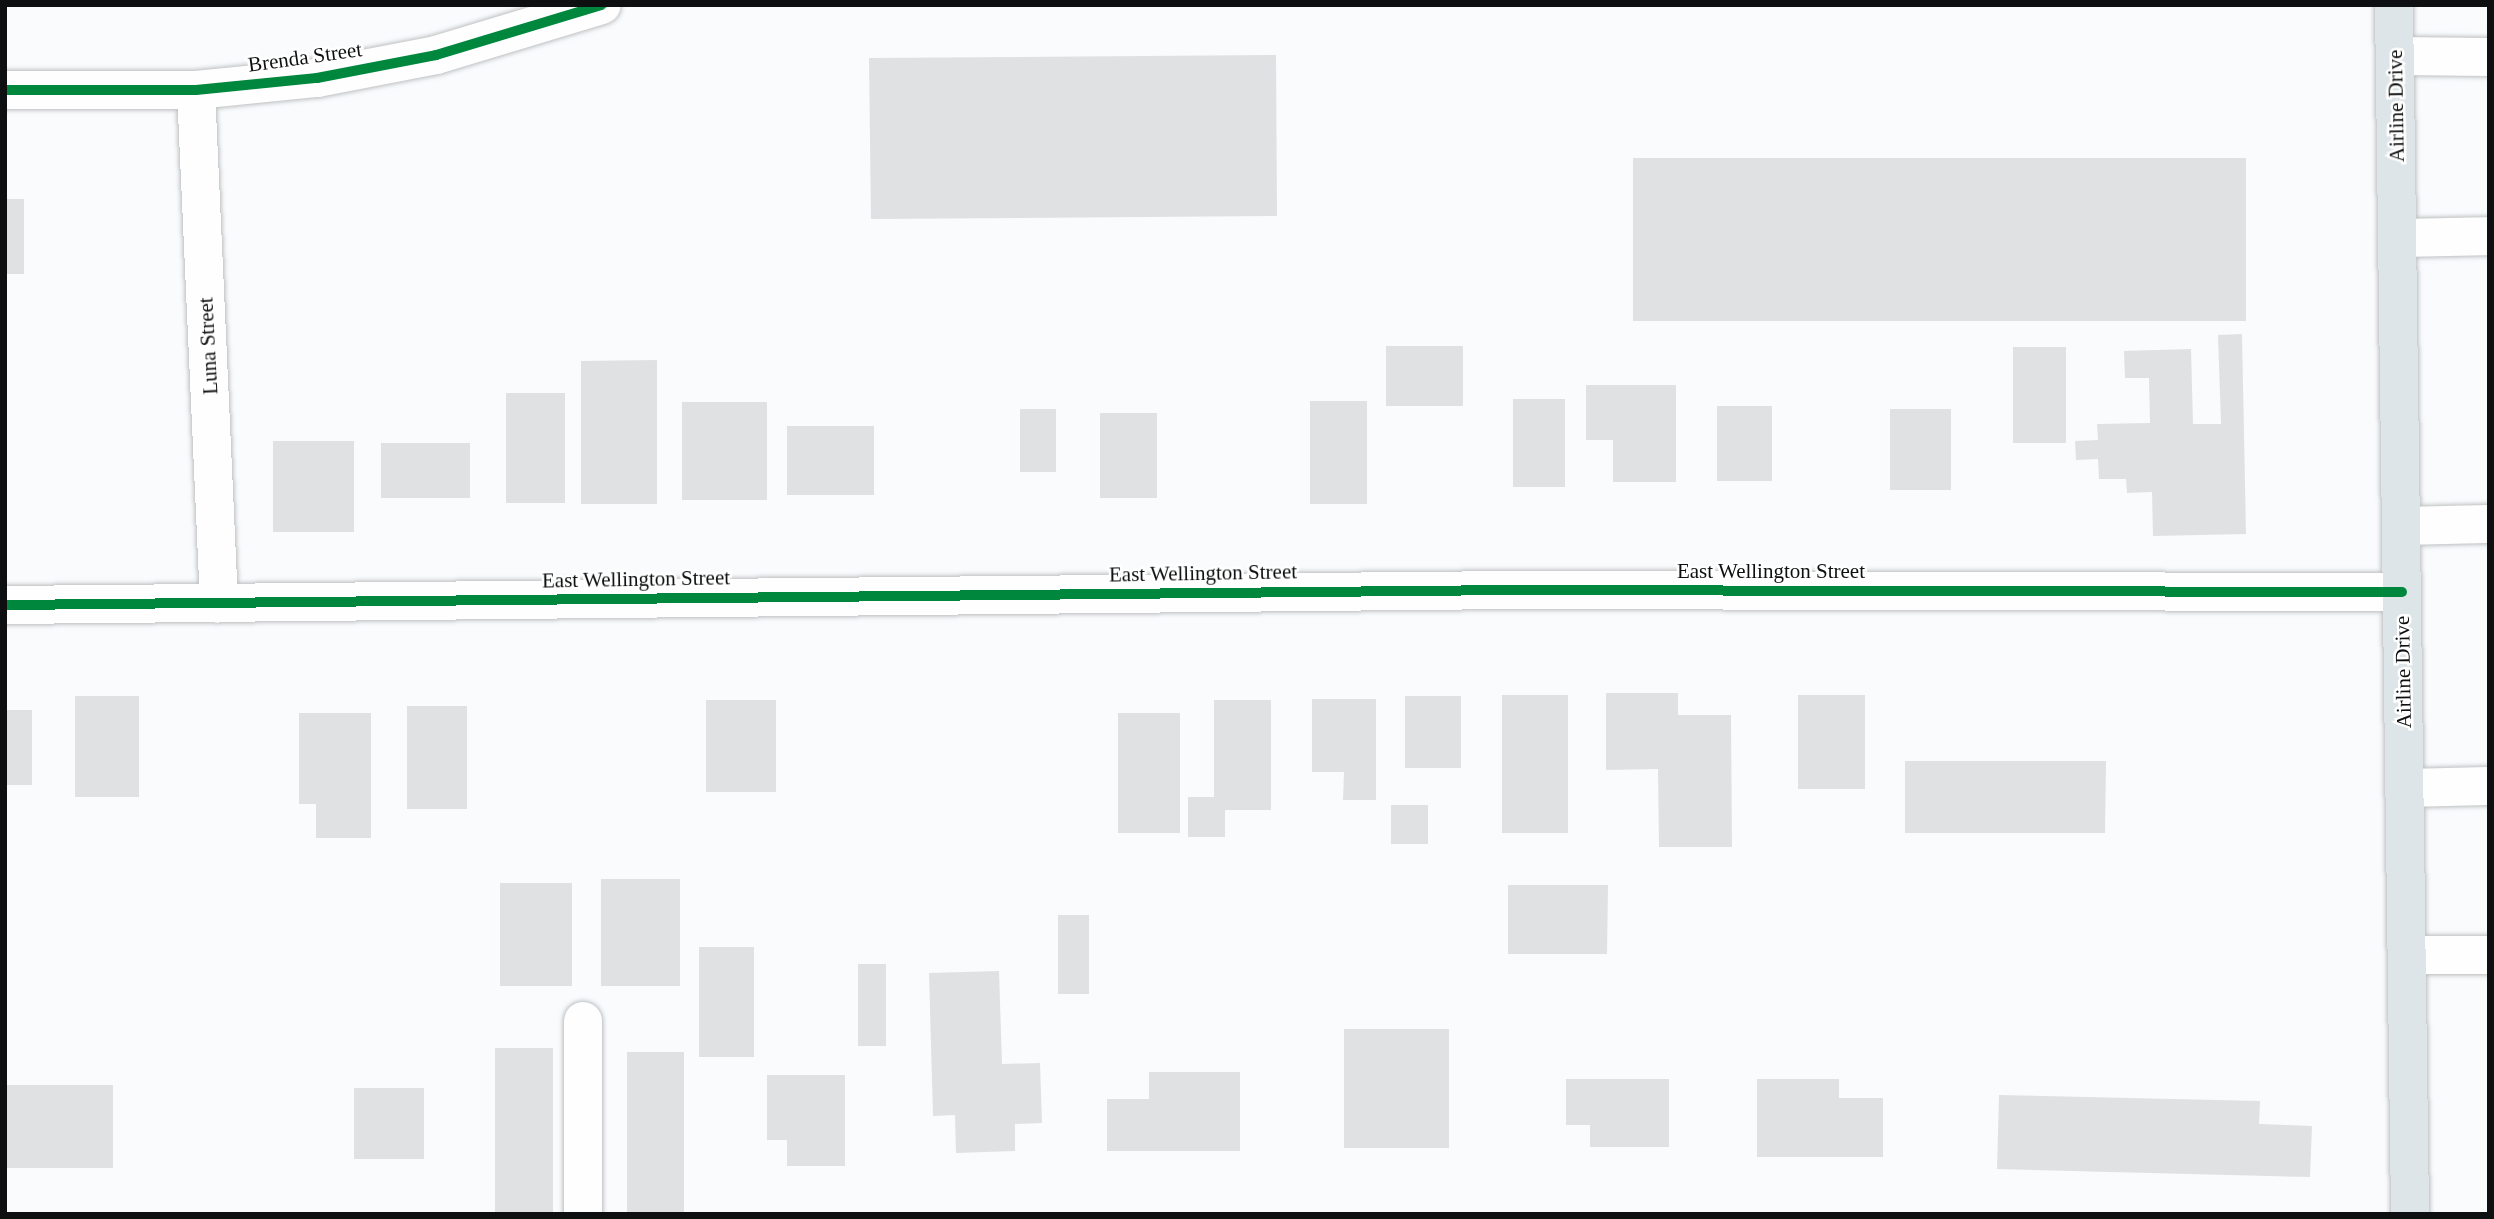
<!DOCTYPE html>
<html>
<head>
<meta charset="utf-8">
<style>
  body { margin:0 }
  #map { position:relative; width:2494px; height:1219px; overflow:hidden; background:#f9fbfd; font-family:"Times New Roman",serif }
  div>[style] { position:absolute }
  .building>* { inset:0; background:#e0e1e2 }
  .roads { filter:drop-shadow(0 0 2px #bfc1c2) drop-shadow(0 0 2px #bfc1c2) }
  .minor>* { height:38px; margin:-19px; padding:0 19px; transform-origin:19px; border-radius:19px; background:#fefeff }
  .major>* { height:38px; margin:-19px; padding:0 19px; transform-origin:19px; border-radius:19px; background:#dee5e9 }
  .cycleway>* { height:10px; margin:-5px; padding:0 5px; transform-origin:5px; border-radius:5px; background:#00873e }
  span { translate:-50% -50%; white-space:nowrap; text-align:center; line-height:1.15; -webkit-text-stroke:5px #fff; paint-order:stroke }
  .street-label { font-size:21px; color:#0d0f10 }
  .frame { position:absolute; inset:0; border:7px solid #0d0f10; pointer-events:none }
</style>
</head>
<body>
<div id="map">
  <div class="building">
    <div style="clip-path:polygon(1276px 55px,1277px 216px,871px 219px,869px 58px)"></div>
    <div style="clip-path:polygon(1633px 158px,2246px 158px,2246px 321px,1633px 321px)"></div>
    <div style="clip-path:polygon(5px 199px,24px 199px,24px 274px,5px 274px)"></div>
    <div style="clip-path:polygon(2242px 334px,2246px 534px,2153px 536px,2152px 492px,2127px 493px,2126px 479px,2099px 479px,2098px 459px,2076px 460px,2075px 441px,2098px 440px,2097px 424px,2150px 423px,2149px 378px,2125px 378px,2124px 351px,2191px 349px,2193px 424px,2221px 424px,2218px 335px)"></div>
    <div style="clip-path:polygon(1386px 346px,1463px 346px,1463px 406px,1386px 406px)"></div>
    <div style="clip-path:polygon(2013px 347px,2066px 347px,2066px 443px,2013px 443px)"></div>
    <div style="clip-path:polygon(657px 360px,657px 504px,581px 504px,581px 361px)"></div>
    <div style="clip-path:polygon(1586px 385px,1676px 385px,1676px 482px,1613px 482px,1613px 440px,1586px 440px)"></div>
    <div style="clip-path:polygon(506px 393px,565px 393px,565px 503px,506px 503px)"></div>
    <div style="clip-path:polygon(1513px 399px,1565px 399px,1565px 487px,1513px 487px)"></div>
    <div style="clip-path:polygon(1310px 401px,1367px 401px,1367px 504px,1310px 504px)"></div>
    <div style="clip-path:polygon(682px 402px,767px 402px,767px 500px,682px 500px)"></div>
    <div style="clip-path:polygon(1717px 406px,1772px 406px,1772px 481px,1717px 481px)"></div>
    <div style="clip-path:polygon(1020px 409px,1056px 409px,1056px 472px,1020px 472px)"></div>
    <div style="clip-path:polygon(1890px 409px,1951px 409px,1951px 490px,1890px 490px)"></div>
    <div style="clip-path:polygon(1100px 413px,1157px 413px,1157px 498px,1100px 498px)"></div>
    <div style="clip-path:polygon(787px 426px,874px 426px,874px 495px,787px 495px)"></div>
    <div style="clip-path:polygon(273px 441px,354px 441px,354px 532px,273px 532px)"></div>
    <div style="clip-path:polygon(381px 443px,470px 443px,470px 498px,381px 498px)"></div>
    <div style="clip-path:polygon(1606px 693px,1678px 693px,1678px 715px,1731px 715px,1732px 847px,1659px 847px,1658px 769px,1606px 770px)"></div>
    <div style="clip-path:polygon(1502px 695px,1568px 695px,1568px 833px,1502px 833px)"></div>
    <div style="clip-path:polygon(1798px 695px,1865px 695px,1865px 789px,1798px 789px)"></div>
    <div style="clip-path:polygon(75px 696px,139px 696px,139px 797px,75px 797px)"></div>
    <div style="clip-path:polygon(1405px 696px,1461px 696px,1461px 768px,1405px 768px)"></div>
    <div style="clip-path:polygon(1312px 699px,1376px 699px,1376px 800px,1343px 800px,1344px 772px,1312px 772px)"></div>
    <div style="clip-path:polygon(706px 700px,776px 700px,776px 792px,706px 792px)"></div>
    <div style="clip-path:polygon(1214px 700px,1271px 700px,1271px 810px,1225px 810px,1225px 837px,1188px 837px,1188px 797px,1214px 797px)"></div>
    <div style="clip-path:polygon(407px 706px,467px 706px,467px 809px,407px 809px)"></div>
    <div style="clip-path:polygon(5px 710px,32px 710px,32px 785px,5px 785px)"></div>
    <div style="clip-path:polygon(299px 713px,371px 713px,371px 838px,316px 838px,316px 804px,299px 804px)"></div>
    <div style="clip-path:polygon(1118px 713px,1180px 713px,1180px 833px,1118px 833px)"></div>
    <div style="clip-path:polygon(1905px 761px,2106px 761px,2105px 833px,1905px 833px)"></div>
    <div style="clip-path:polygon(1391px 805px,1428px 805px,1428px 844px,1391px 844px)"></div>
    <div style="clip-path:polygon(601px 879px,680px 879px,680px 986px,601px 986px)"></div>
    <div style="clip-path:polygon(500px 883px,572px 883px,572px 986px,500px 986px)"></div>
    <div style="clip-path:polygon(1508px 885px,1608px 885px,1607px 954px,1508px 954px)"></div>
    <div style="clip-path:polygon(1058px 915px,1089px 915px,1089px 994px,1058px 994px)"></div>
    <div style="clip-path:polygon(699px 947px,754px 947px,754px 1057px,699px 1057px)"></div>
    <div style="clip-path:polygon(858px 964px,886px 964px,886px 1046px,858px 1046px)"></div>
    <div style="clip-path:polygon(999px 971px,1002px 1064px,1040px 1063px,1042px 1123px,1015px 1124px,1015px 1151px,956px 1153px,955px 1115px,933px 1116px,929px 973px)"></div>
    <div style="clip-path:polygon(1344px 1029px,1449px 1029px,1449px 1148px,1344px 1148px)"></div>
    <div style="clip-path:polygon(495px 1048px,553px 1048px,553px 1214px,495px 1214px)"></div>
    <div style="clip-path:polygon(627px 1052px,684px 1052px,684px 1214px,627px 1214px)"></div>
    <div style="clip-path:polygon(1149px 1072px,1240px 1072px,1240px 1151px,1107px 1151px,1107px 1099px,1149px 1099px)"></div>
    <div style="clip-path:polygon(767px 1075px,845px 1075px,845px 1166px,787px 1166px,787px 1140px,767px 1140px)"></div>
    <div style="clip-path:polygon(1566px 1079px,1669px 1079px,1669px 1147px,1590px 1147px,1590px 1125px,1566px 1125px)"></div>
    <div style="clip-path:polygon(1757px 1079px,1839px 1079px,1839px 1098px,1883px 1098px,1883px 1157px,1757px 1157px)"></div>
    <div style="clip-path:polygon(5px 1085px,113px 1085px,113px 1168px,5px 1168px)"></div>
    <div style="clip-path:polygon(354px 1088px,424px 1088px,424px 1159px,354px 1159px)"></div>
    <div style="clip-path:polygon(1999px 1095px,2260px 1101px,2259px 1124px,2312px 1126px,2310px 1177px,1997px 1169px)"></div>
  </div>
  <div class="roads">
    <div class="minor">
      <div style="left:2395px;top:56px;width:94px;rotate:0.6deg"></div>
      <div style="left:5px;top:90px;width:191px"></div>
      <div style="left:196px;top:90px;width:122px;rotate:-5.7deg"></div>
      <div style="left:317px;top:78px;width:121px;rotate:-10.9deg"></div>
      <div style="left:436px;top:55px;width:173px;rotate:-16.8deg"></div>
      <div style="left:196px;top:90px;width:514px;rotate:87.43deg"></div>
      <div style="left:2397px;top:238px;width:92px;rotate:-1.2deg"></div>
      <div style="left:2401px;top:526px;width:88px;rotate:-1.3deg"></div>
      <div style="left:5px;top:605px;width:1495px;rotate:-0.57deg"></div>
      <div style="left:1500px;top:590px;width:902px;rotate:0.13deg"></div>
      <div style="left:2405px;top:788px;width:84px;rotate:-1.4deg"></div>
      <div style="left:2407px;top:955px;width:82px"></div>
      <div style="left:583px;top:1021px;width:193px;rotate:90deg"></div>
    </div>
    <div class="major">
      <div style="left:2394px;top:5px;width:1209px;rotate:89.24deg"></div>
    </div>
  </div>
  <div class="cycleway">
    <div style="left:5px;top:90px;width:191px"></div>
    <div style="left:196px;top:90px;width:122px;rotate:-5.7deg"></div>
    <div style="left:317px;top:78px;width:121px;rotate:-10.9deg"></div>
    <div style="left:436px;top:55px;width:173px;rotate:-16.8deg"></div>
    <div style="left:5px;top:605px;width:1495px;rotate:-0.57deg"></div>
    <div style="left:1500px;top:590px;width:902px;rotate:0.13deg"></div>
  </div>
  <div class="street-label">
    <span style="left:305px;top:57px;rotate:-8deg">Brenda Street</span>
    <span style="left:2396px;top:106px;rotate:-91deg">Airline Drive</span>
    <span style="left:208px;top:346px;rotate:-93deg">Luna Street</span>
    <span style="left:1771px;top:571px">East Wellington Street</span>
    <span style="left:1203px;top:573px;rotate:-1deg">East Wellington Street</span>
    <span style="left:636px;top:579px;rotate:-1deg">East Wellington Street</span>
    <span style="left:2403px;top:672px;rotate:-91deg">Airline Drive</span>
  </div>
  <div class="frame"></div>
</div>
</body>
</html>
